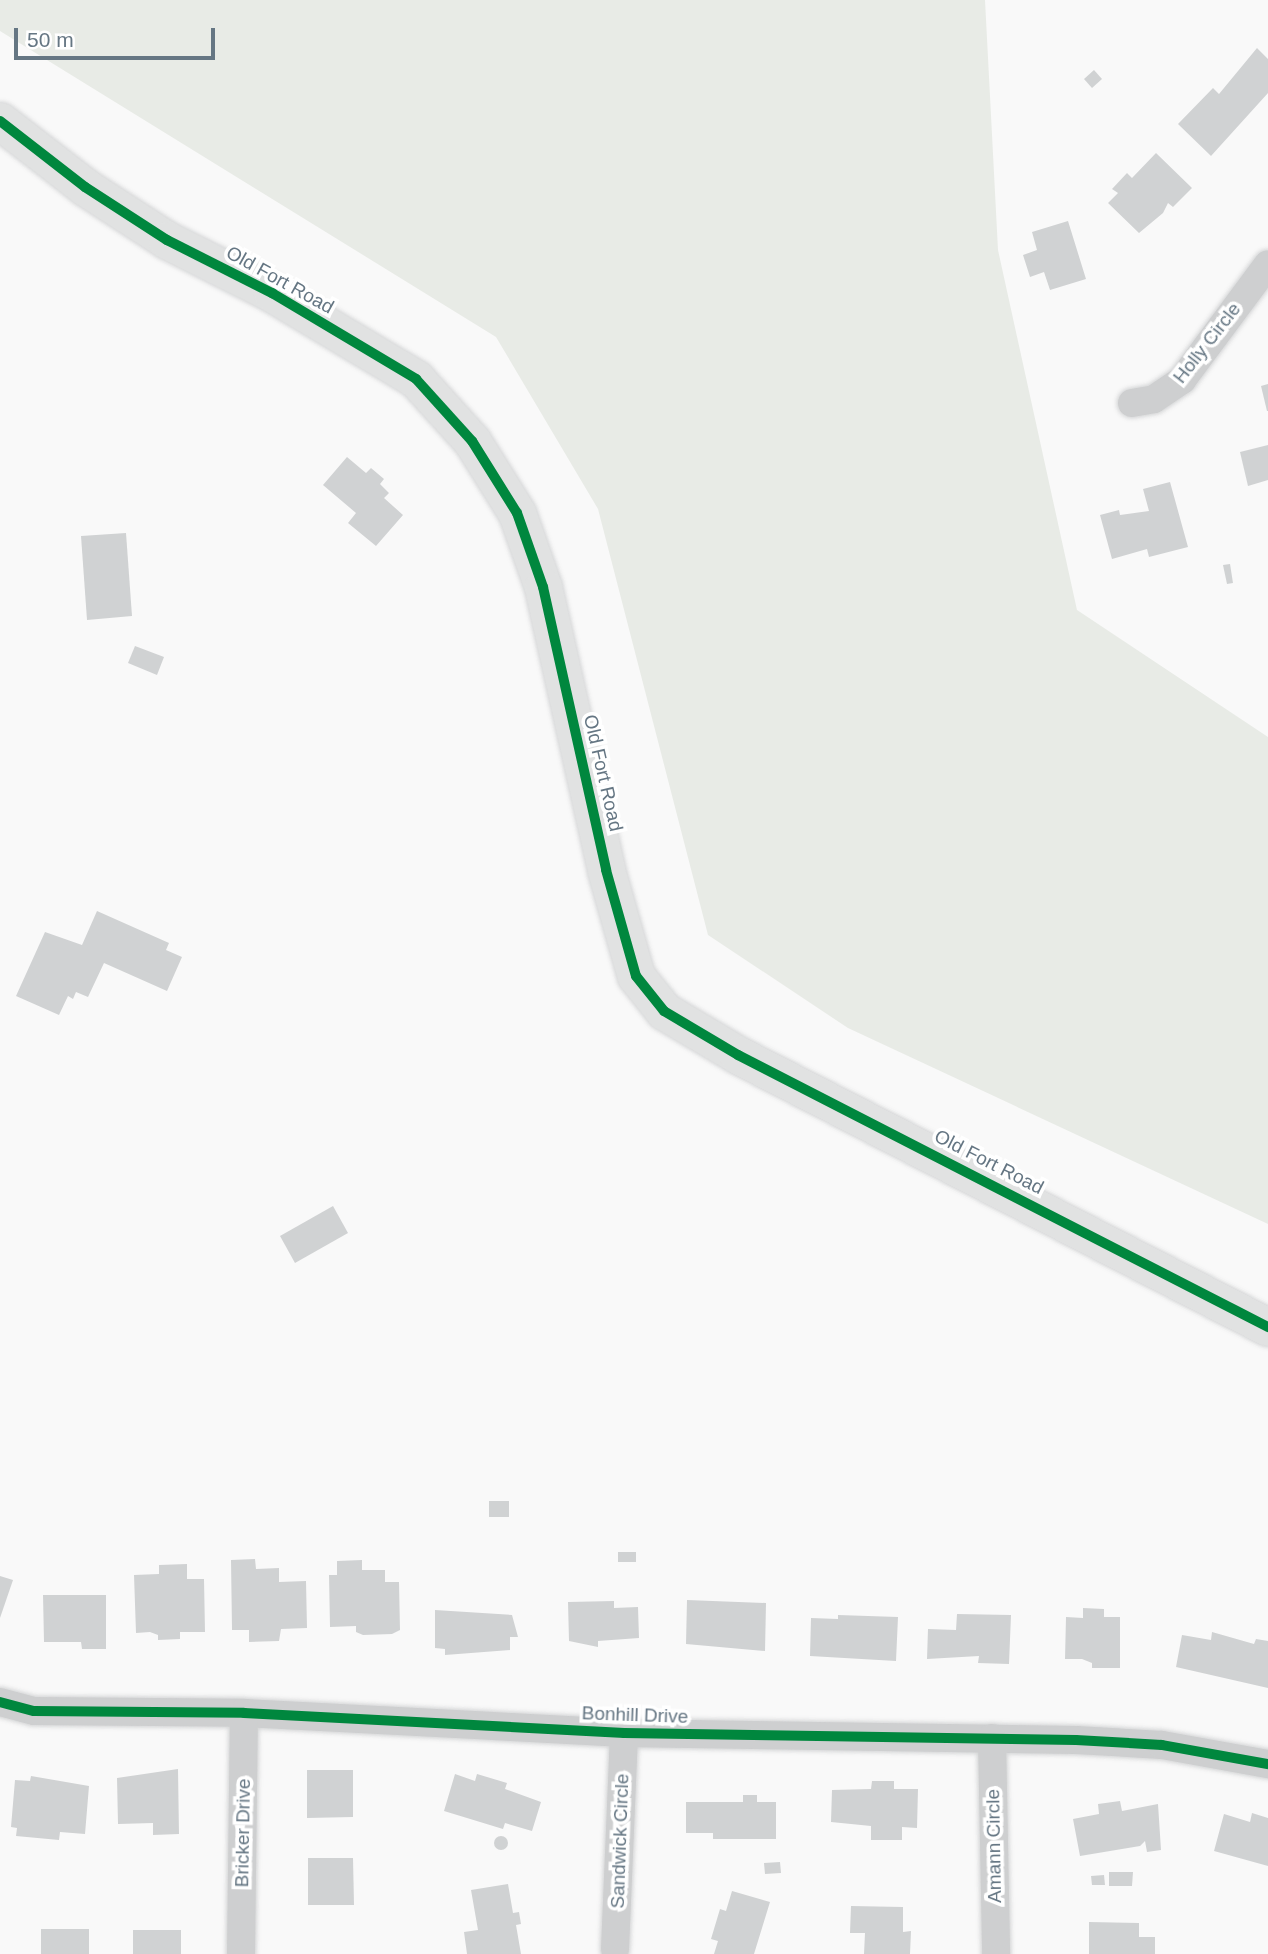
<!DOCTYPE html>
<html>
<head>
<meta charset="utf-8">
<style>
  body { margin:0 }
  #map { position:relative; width:1268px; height:1954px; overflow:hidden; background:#f9f9f9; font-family:Helvetica,sans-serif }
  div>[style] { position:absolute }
  .green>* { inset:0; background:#e8ebe6 }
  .building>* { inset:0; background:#d0d2d3 }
  .round { border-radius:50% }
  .roads { filter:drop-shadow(0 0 2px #d5d6d7) drop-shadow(0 0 2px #d5d6d7) }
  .minor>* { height:28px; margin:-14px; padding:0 14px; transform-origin:14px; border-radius:14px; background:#cecfd0 }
  .major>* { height:37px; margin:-18.5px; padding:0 18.5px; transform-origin:18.5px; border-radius:18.5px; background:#e1e2e2 }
  .cycleway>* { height:10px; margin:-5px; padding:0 5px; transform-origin:5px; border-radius:5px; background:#00873e }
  span { translate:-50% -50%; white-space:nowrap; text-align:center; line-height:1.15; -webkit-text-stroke:7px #fff; paint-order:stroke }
  .street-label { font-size:19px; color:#657683 }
  .scale { position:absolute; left:14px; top:28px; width:201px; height:32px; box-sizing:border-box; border:4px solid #657683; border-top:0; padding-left:9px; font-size:21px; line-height:24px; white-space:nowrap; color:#657683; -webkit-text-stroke:5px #fff; paint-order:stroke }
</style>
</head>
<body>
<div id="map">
  <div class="green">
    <div style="clip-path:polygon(0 0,985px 0,998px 250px,1077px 610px,1268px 737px,1268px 1224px,848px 1028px,708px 935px,598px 509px,496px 337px,0 31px)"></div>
  </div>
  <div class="building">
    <div style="clip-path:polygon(1257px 48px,1268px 59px,1268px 93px,1211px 156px,1178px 124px,1213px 88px,1219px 94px)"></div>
    <div style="clip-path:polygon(1094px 70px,1102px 79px,1092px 88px,1084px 79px)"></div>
    <div style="clip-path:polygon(1156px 153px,1192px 188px,1173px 207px,1168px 203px,1163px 213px,1139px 233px,1108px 203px,1118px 193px,1112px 189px,1127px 173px,1132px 178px)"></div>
    <div style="clip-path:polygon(1068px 221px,1086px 279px,1050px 290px,1044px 272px,1030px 277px,1023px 255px,1037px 250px,1032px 232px)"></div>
    <div style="clip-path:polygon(1268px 384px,1268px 411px,1267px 411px,1261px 386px)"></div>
    <div style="clip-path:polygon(1268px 445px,1268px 480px,1248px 486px,1240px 452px)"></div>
    <div style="clip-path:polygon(347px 457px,366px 473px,371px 468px,384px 479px,380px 484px,389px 493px,384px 498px,403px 515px,376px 546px,348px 523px,356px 513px,323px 485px)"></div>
    <div style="clip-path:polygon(1170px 482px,1188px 547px,1149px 557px,1147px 549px,1112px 559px,1100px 515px,1119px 510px,1120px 515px,1149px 511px,1143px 489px)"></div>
    <div style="clip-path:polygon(126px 533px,132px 616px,87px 620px,81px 536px)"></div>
    <div style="clip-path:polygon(1230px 564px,1233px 583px,1227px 584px,1223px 565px)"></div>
    <div style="clip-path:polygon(135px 646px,164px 657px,157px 675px,128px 663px)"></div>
    <div style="clip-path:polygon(97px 911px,169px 943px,166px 950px,182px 957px,167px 991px,104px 963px,88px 997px,76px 992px,73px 999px,68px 996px,59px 1015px,16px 996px,45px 932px,82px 945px)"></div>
    <div style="clip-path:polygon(333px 1206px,348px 1233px,295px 1263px,280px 1236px)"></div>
    <div style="clip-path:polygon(489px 1501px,509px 1501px,509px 1517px,489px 1517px)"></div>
    <div style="clip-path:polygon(618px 1552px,636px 1552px,636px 1562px,618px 1562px)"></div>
    <div style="clip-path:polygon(255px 1559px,256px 1569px,279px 1568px,279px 1582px,306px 1581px,307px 1628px,281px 1629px,279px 1641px,249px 1642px,249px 1630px,232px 1630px,231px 1560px)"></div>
    <div style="clip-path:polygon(362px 1560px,362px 1570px,385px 1570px,385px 1582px,399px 1582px,400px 1630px,392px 1634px,363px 1635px,356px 1632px,356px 1626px,330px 1627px,329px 1575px,337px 1575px,337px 1561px)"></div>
    <div style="clip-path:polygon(187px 1564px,187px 1579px,204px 1579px,205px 1632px,180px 1632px,180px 1639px,158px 1640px,158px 1635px,150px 1632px,136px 1633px,134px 1575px,159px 1574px,159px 1565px)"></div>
    <div style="clip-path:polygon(0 1576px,13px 1580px,0 1618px)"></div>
    <div style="clip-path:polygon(43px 1595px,106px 1595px,106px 1649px,82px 1649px,81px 1642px,44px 1642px)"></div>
    <div style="clip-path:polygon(687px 1600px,766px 1603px,765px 1651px,686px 1644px)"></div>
    <div style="clip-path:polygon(614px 1601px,614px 1608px,638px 1607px,639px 1638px,598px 1641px,598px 1647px,569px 1641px,568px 1602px)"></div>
    <div style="clip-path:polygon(1083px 1608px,1104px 1609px,1104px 1617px,1120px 1617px,1120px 1668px,1092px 1668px,1092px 1663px,1082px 1659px,1065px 1659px,1066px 1617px,1083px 1618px)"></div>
    <div style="clip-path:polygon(435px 1610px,512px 1615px,518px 1637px,510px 1637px,510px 1650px,445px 1655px,445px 1649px,435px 1648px)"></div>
    <div style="clip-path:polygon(957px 1614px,1011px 1615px,1009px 1664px,978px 1663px,979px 1656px,927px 1659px,928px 1629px,956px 1630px)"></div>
    <div style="clip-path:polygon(838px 1615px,898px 1617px,896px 1661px,810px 1656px,811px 1618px,838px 1619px)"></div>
    <div style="clip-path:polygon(1212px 1632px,1254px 1644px,1256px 1639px,1268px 1641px,1268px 1688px,1176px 1667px,1182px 1635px,1211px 1640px)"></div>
    <div style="clip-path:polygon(178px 1769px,179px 1834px,153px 1835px,153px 1823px,118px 1824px,117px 1778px)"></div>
    <div style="clip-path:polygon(307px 1770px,353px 1770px,353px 1817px,307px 1818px)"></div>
    <div style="clip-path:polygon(455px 1774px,475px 1781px,477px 1774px,507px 1783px,505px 1789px,541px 1802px,532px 1831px,505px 1823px,503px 1829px,444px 1811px)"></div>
    <div style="clip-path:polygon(31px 1776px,89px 1786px,85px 1834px,60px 1832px,59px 1840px,16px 1836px,17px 1828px,11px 1827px,15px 1780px,30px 1781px)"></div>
    <div style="clip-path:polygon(872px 1781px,894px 1781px,894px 1789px,918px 1789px,917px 1828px,902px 1827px,902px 1840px,871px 1840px,871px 1826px,831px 1822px,832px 1790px,871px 1789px)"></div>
    <div style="clip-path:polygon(743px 1795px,757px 1795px,757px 1802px,776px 1802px,776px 1839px,713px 1839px,713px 1833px,686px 1833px,686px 1802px,743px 1802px)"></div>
    <div style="clip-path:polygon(1120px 1801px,1122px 1811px,1158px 1804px,1161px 1850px,1147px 1852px,1145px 1841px,1140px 1846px,1080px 1856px,1073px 1819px,1099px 1814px,1098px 1804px)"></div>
    <div style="clip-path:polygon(1252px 1813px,1268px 1818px,1268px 1866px,1214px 1851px,1224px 1814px,1250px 1822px)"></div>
    <div class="round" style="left:494px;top:1836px;width:14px;height:14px"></div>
    <div style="clip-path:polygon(308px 1858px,353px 1858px,354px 1905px,308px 1905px)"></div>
    <div style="clip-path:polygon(780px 1862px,781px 1873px,765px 1874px,764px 1863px)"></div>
    <div style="clip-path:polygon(1109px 1872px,1133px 1872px,1132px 1886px,1109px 1886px)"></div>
    <div style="clip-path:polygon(1104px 1875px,1105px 1885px,1092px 1885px,1091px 1876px)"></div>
    <div style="clip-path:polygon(508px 1884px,513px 1913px,519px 1912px,521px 1924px,516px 1925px,521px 1954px,467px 1954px,464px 1932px,478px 1930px,471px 1890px)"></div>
    <div style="clip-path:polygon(732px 1891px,770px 1902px,754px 1954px,714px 1954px,718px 1941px,711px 1939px,720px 1909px,726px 1911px)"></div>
    <div style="clip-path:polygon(851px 1906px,903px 1907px,903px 1932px,911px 1931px,910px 1954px,864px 1954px,865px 1933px,850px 1933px)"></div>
    <div style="clip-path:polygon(1089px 1922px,1139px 1923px,1139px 1937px,1155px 1937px,1155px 1954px,1089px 1954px)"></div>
    <div style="clip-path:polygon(41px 1929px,89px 1929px,89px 1954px,41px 1954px)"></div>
    <div style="clip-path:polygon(133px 1930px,181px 1930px,181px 1954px,133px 1954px)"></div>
  </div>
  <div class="roads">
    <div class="minor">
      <div style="left:1132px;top:403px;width:22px;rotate:-10deg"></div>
      <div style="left:1154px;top:399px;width:34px;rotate:-34deg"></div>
      <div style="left:1182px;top:380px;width:144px;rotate:-53.4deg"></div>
      <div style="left:0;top:1702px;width:35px;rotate:15deg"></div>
      <div style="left:34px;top:1711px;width:210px;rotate:0.5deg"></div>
      <div style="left:244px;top:1713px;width:381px;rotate:3deg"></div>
      <div style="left:624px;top:1733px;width:452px;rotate:0.9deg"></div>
      <div style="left:1076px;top:1740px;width:86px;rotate:3.3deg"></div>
      <div style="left:1162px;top:1745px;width:108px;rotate:10.2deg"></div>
      <div style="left:992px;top:1738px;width:216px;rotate:88.9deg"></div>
      <div style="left:615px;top:1949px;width:216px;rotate:-87.6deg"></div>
      <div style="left:241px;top:1954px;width:241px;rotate:-89.3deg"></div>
    </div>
    <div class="major">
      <div style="left:0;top:121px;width:108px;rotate:37.8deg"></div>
      <div style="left:85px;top:187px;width:98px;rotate:32.9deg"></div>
      <div style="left:167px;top:240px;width:118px;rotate:26.8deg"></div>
      <div style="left:272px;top:293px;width:168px;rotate:30.8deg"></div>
      <div style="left:416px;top:379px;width:84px;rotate:47.9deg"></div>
      <div style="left:472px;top:441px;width:85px;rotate:58deg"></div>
      <div style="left:517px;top:513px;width:78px;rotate:70.6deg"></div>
      <div style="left:543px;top:587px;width:290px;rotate:77.4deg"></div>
      <div style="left:606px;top:870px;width:110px;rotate:74.2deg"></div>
      <div style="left:636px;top:976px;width:45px;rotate:51.3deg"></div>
      <div style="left:664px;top:1011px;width:86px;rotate:30.7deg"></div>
      <div style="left:738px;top:1055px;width:596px;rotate:27.17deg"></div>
    </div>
  </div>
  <div class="cycleway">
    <div style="left:0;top:121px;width:108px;rotate:37.8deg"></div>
    <div style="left:85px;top:187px;width:98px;rotate:32.9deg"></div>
    <div style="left:167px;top:240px;width:118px;rotate:26.8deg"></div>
    <div style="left:272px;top:293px;width:168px;rotate:30.8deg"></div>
    <div style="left:416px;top:379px;width:84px;rotate:47.9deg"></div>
    <div style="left:472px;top:441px;width:85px;rotate:58deg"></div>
    <div style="left:517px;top:513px;width:78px;rotate:70.6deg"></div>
    <div style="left:543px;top:587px;width:290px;rotate:77.4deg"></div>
    <div style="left:606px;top:870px;width:110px;rotate:74.2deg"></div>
    <div style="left:636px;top:976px;width:45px;rotate:51.3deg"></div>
    <div style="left:664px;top:1011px;width:86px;rotate:30.7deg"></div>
    <div style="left:738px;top:1055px;width:596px;rotate:27.17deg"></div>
    <div style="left:0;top:1702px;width:35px;rotate:15deg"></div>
    <div style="left:34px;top:1711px;width:210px;rotate:0.5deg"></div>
    <div style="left:244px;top:1713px;width:381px;rotate:3deg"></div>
    <div style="left:624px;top:1733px;width:452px;rotate:0.9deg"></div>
    <div style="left:1076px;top:1740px;width:86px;rotate:3.3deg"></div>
    <div style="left:1162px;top:1745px;width:108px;rotate:10.2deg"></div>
  </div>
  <div class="street-label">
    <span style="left:280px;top:280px;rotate:29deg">Old Fort Road</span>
    <span style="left:1207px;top:343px;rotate:-52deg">Holly Circle</span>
    <span style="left:603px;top:773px;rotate:77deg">Old Fort Road</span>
    <span style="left:989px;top:1162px;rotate:27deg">Old Fort Road</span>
    <span style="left:635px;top:1715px;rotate:2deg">Bonhill Drive</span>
    <span style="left:243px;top:1833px;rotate:-89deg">Bricker Drive</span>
    <span style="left:620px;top:1841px;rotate:-88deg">Sandwick Circle</span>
    <span style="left:994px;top:1846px;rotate:-91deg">Amann Circle</span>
  </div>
  <div class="scale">50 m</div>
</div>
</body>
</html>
